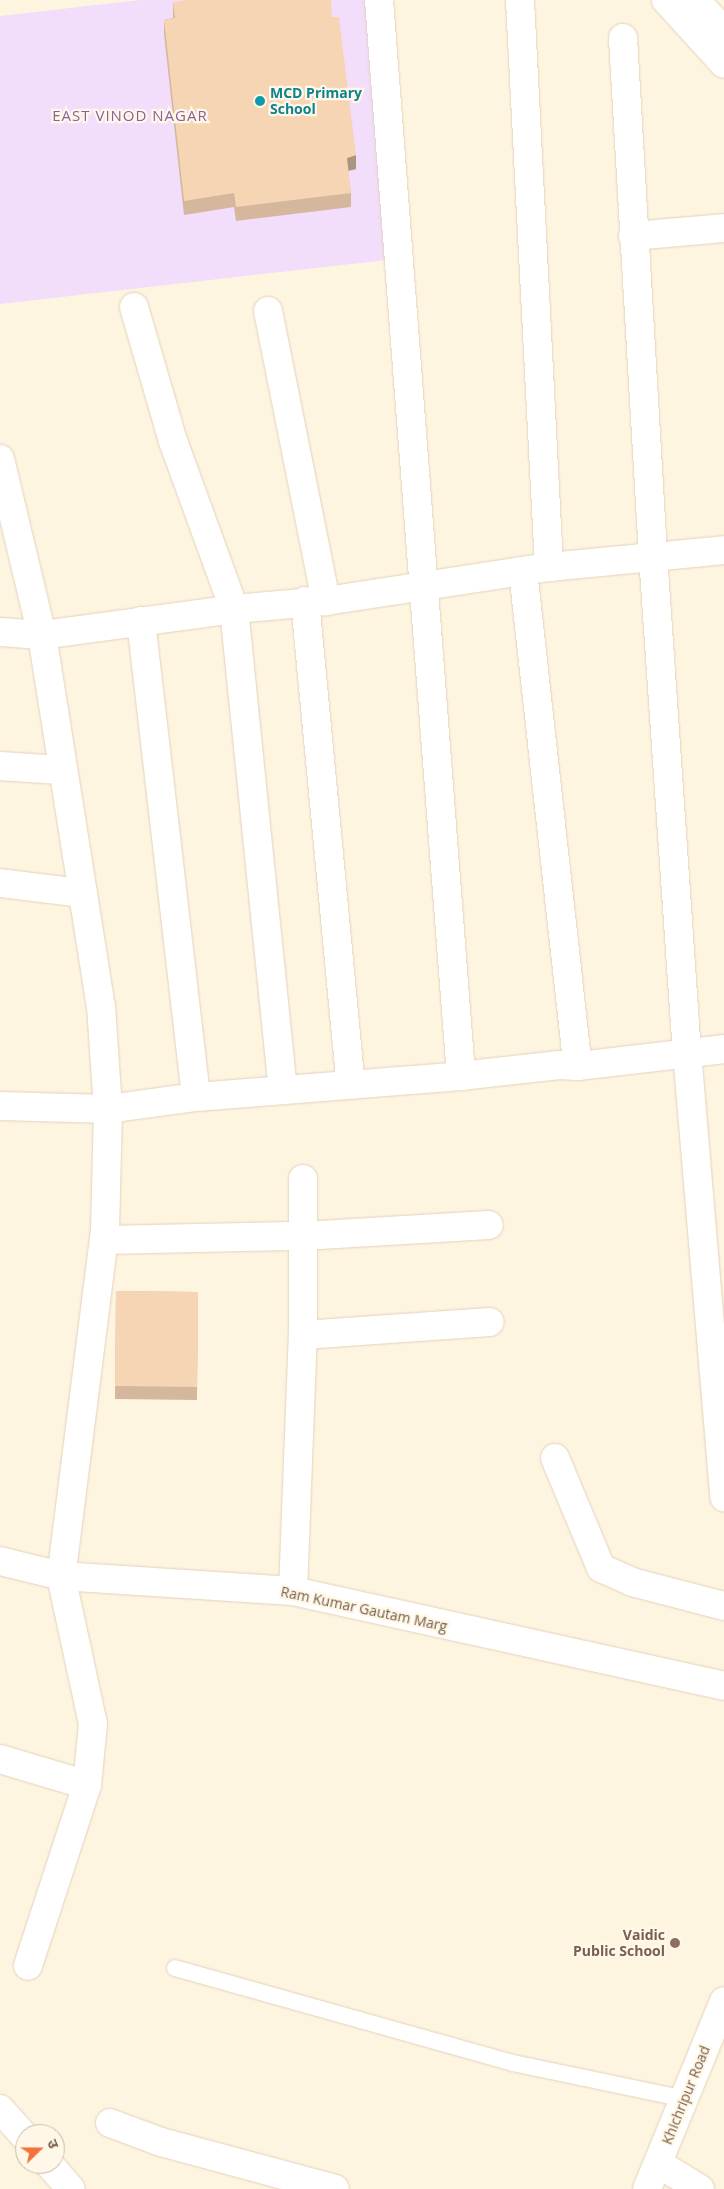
<!DOCTYPE html>
<html>
<head>
<meta charset="utf-8">
<style>
  body { margin:0 }
  #map { position:relative; width:724px; height:2189px; overflow:hidden; background:#fef5e0; font-family:"Open Sans","Noto Sans Devanagari",sans-serif }
  div>[style] { position:absolute }
  .education>* { inset:0; background:#f2ddfa }
  .roads { filter:drop-shadow(0 0 1px #e3d2bb) drop-shadow(0 0 1px #e3d2bb) }
  .service>* { height:16px; margin:-8px; padding:0 8px; transform-origin:8px; border-radius:8px; background:#fff }
  .minor>* { height:28px; margin:-14px; padding:0 14px; transform-origin:14px; border-radius:14px; background:#fff }
  .tertiary>* { height:28px; margin:-14px; padding:0 14px; transform-origin:14px; border-radius:14px; background:#fff }
  .secondary>* { height:28px; margin:-14px; padding:0 14px; transform-origin:14px; border-radius:14px; background:#fff }
  .wall>* { inset:0; background:#d4b79c }
  .shaded-wall>* { inset:0; background:#ac957f }
  .building>* { inset:0; background:#f6d5b5 }
  .dots>* { width:14px; height:14px; translate:-50% -50%; box-sizing:border-box; border:2px solid #fff8e9; border-radius:50% }
  span { translate:-50% -50%; white-space:nowrap; text-align:center; line-height:1.15; -webkit-text-stroke:4.5px #fff8e9; paint-order:stroke }
  .culture-label { font-size:14px; color:#0d838f; font-weight:700 }
  .left { translate:0 -50%; text-align:left }
  .street-label { font-size:14px; color:#775b45 }
  .education-label { font-size:14px; color:#785e54; font-weight:700 }
  .right { translate:-100% -50%; text-align:right }
  .neighbourhood-label { font-size:15px; color:#8c609c; letter-spacing:1px }
  .north { position:absolute; left:15px; top:2124px; width:50px; height:50px; box-sizing:border-box; background:#fff8e9; border:1px solid #c9b9a7; border-radius:50%; rotate:68deg; font-size:14px; font-weight:700; line-height:20px; text-align:center; color:#775b45 }
  .north::after { content:''; display:block; margin:auto; width:18px; height:22px; background:#f4733a; clip-path:polygon(50% 0,100% 100%,50% 72%,0 100%) }
</style>
</head>
<body>
<div id="map">
  <div class="education">
    <div style="clip-path:polygon(140px 0,374px 0,404px 258px,0 304px,0 16px)"></div>
  </div>
  <div class="roads">
    <div class="service">
      <div style="left:175px;top:1968px;width:351px;rotate:15.7deg"></div>
      <div style="left:513px;top:2063px;width:176px;rotate:11.8deg"></div>
    </div>
    <div class="minor">
      <div style="left:379px;top:0;width:1079px;rotate:85.64deg"></div>
      <div style="left:520px;top:0;width:568px;rotate:87.07deg"></div>
      <div style="left:666px;top:0;width:86px;rotate:47.8deg"></div>
      <div style="left:623px;top:38px;width:518px;rotate:86.68deg"></div>
      <div style="left:653px;top:555px;width:498px;rotate:86.1deg"></div>
      <div style="left:687px;top:1052px;width:447px;rotate:85.2deg"></div>
      <div style="left:633px;top:236px;width:91px;rotate:-5deg"></div>
      <div style="left:134px;top:307px;width:140px;rotate:73.8deg"></div>
      <div style="left:173px;top:441px;width:179px;rotate:70deg"></div>
      <div style="left:234px;top:609px;width:481px;rotate:84.2deg"></div>
      <div style="left:268px;top:311px;width:296px;rotate:78.7deg"></div>
      <div style="left:0;top:459px;width:181px;rotate:76.6deg"></div>
      <div style="left:42px;top:635px;width:376px;rotate:81deg"></div>
      <div style="left:101px;top:1006px;width:103px;rotate:86.1deg"></div>
      <div style="left:108px;top:1109px;width:121px;rotate:91.4deg"></div>
      <div style="left:105px;top:1230px;width:349px;rotate:97.2deg"></div>
      <div style="left:61px;top:1576px;width:151px;rotate:77.8deg"></div>
      <div style="left:93px;top:1724px;width:61px;rotate:95.6deg"></div>
      <div style="left:87px;top:1785px;width:190px;rotate:108.1deg"></div>
      <div style="left:523px;top:571px;width:498px;rotate:83.7deg"></div>
      <div style="left:305px;top:601px;width:485px;rotate:84.6deg"></div>
      <div style="left:141px;top:621px;width:479px;rotate:83.4deg"></div>
      <div style="left:0;top:632px;width:42px;rotate:4.1deg"></div>
      <div style="left:42px;top:635px;width:194px;rotate:-7.7deg"></div>
      <div style="left:234px;top:609px;width:92px;rotate:-5deg"></div>
      <div style="left:326px;top:601px;width:226px;rotate:-8.7deg"></div>
      <div style="left:549px;top:567px;width:176px;rotate:-5.5deg"></div>
      <div style="left:0;top:766px;width:62px;rotate:3.7deg"></div>
      <div style="left:0;top:883px;width:83px;rotate:7deg"></div>
      <div style="left:0;top:1106px;width:108px;rotate:1.6deg"></div>
      <div style="left:108px;top:1109px;width:89px;rotate:-7.8deg"></div>
      <div style="left:196px;top:1097px;width:266px;rotate:-4.5deg"></div>
      <div style="left:461px;top:1076px;width:99px;rotate:-6.4deg"></div>
      <div style="left:559px;top:1065px;width:19px;rotate:3deg"></div>
      <div style="left:578px;top:1066px;width:147px;rotate:-6.6deg"></div>
      <div style="left:104px;top:1240px;width:199px;rotate:-1.2deg"></div>
      <div style="left:303px;top:1236px;width:186px;rotate:-3.4deg"></div>
      <div style="left:303px;top:1335px;width:187px;rotate:-4deg"></div>
      <div style="left:555px;top:1458px;width:119px;rotate:67.3deg"></div>
      <div style="left:601px;top:1568px;width:34px;rotate:24deg"></div>
      <div style="left:632px;top:1582px;width:95px;rotate:14.6deg"></div>
      <div style="left:293px;top:1591px;width:256px;rotate:-87.8deg"></div>
      <div style="left:303px;top:1335px;width:156px;rotate:-90deg"></div>
      <div style="left:0;top:1759px;width:91px;rotate:16.6deg"></div>
      <div style="left:0;top:2109px;width:38px;rotate:48deg"></div>
      <div style="left:110px;top:2123px;width:54px;rotate:20.4deg"></div>
      <div style="left:161px;top:2142px;width:180px;rotate:15.1deg"></div>
      <div style="left:49px;top:2164px;width:33px;rotate:49deg"></div>
      <div style="left:659px;top:2164px;width:48px;rotate:31.4deg"></div>
    </div>
    <div class="tertiary">
      <div style="left:695px;top:0;width:42px;rotate:46.9deg"></div>
      <div style="left:0;top:1561px;width:63px;rotate:13.8deg"></div>
      <div style="left:61px;top:1576px;width:232px;rotate:3.7deg"></div>
      <div style="left:293px;top:1591px;width:441px;rotate:12.4deg"></div>
    </div>
    <div class="secondary">
      <div style="left:647px;top:2189px;width:203px;rotate:-67.7deg"></div>
    </div>
  </div>
  <div class="wall">
    <div style="clip-path:polygon(173px 2px,332px 17px,356px 169px,348px 171px,351px 193px,351px 207px,236px 221px,234px 207px,184px 215px,164px 34px,164px 20px,173px 18px)"></div>
    <div style="clip-path:polygon(116px 1291px,198px 1292px,197px 1400px,115px 1399px)"></div>
  </div>
  <div class="shaded-wall">
    <div style="clip-path:polygon(356px 155px,356px 169px,347px 171px,347px 158px)"></div>
  </div>
  <div class="building">
    <div style="clip-path:polygon(188px 0,331px 0,332px 17px,339px 17px,356px 155px,347px 158px,351px 193px,236px 207px,234px 193px,184px 201px,164px 20px,175px 18px,173px 2px)"></div>
    <div style="clip-path:polygon(116px 1291px,198px 1292px,197px 1387px,115px 1386px)"></div>
  </div>
  <div class="dots">
    <div style="left:260px;top:101px;background:#0f9aa8"></div>
    <div style="left:675px;top:1943px;background:#8d6e63"></div>
  </div>
  <div class="culture-label">
    <span class="left" style="left:270px;top:101px">MCD Primary<br>School</span>
  </div>
  <div class="street-label">
    <span style="left:364px;top:1609px;rotate:12deg">Ram Kumar Gautam Marg</span>
    <span style="left:686px;top:2095px;rotate:-68deg">Khichripur Road</span>
  </div>
  <div class="education-label">
    <span class="right" style="left:665px;top:1943px">Vaidic<br>Public School</span>
  </div>
  <div class="neighbourhood-label">
    <span style="left:130px;top:116px">EAST VINOD NAGAR</span>
  </div>
  <div class="north">उ</div>
</div>
</body>
</html>
